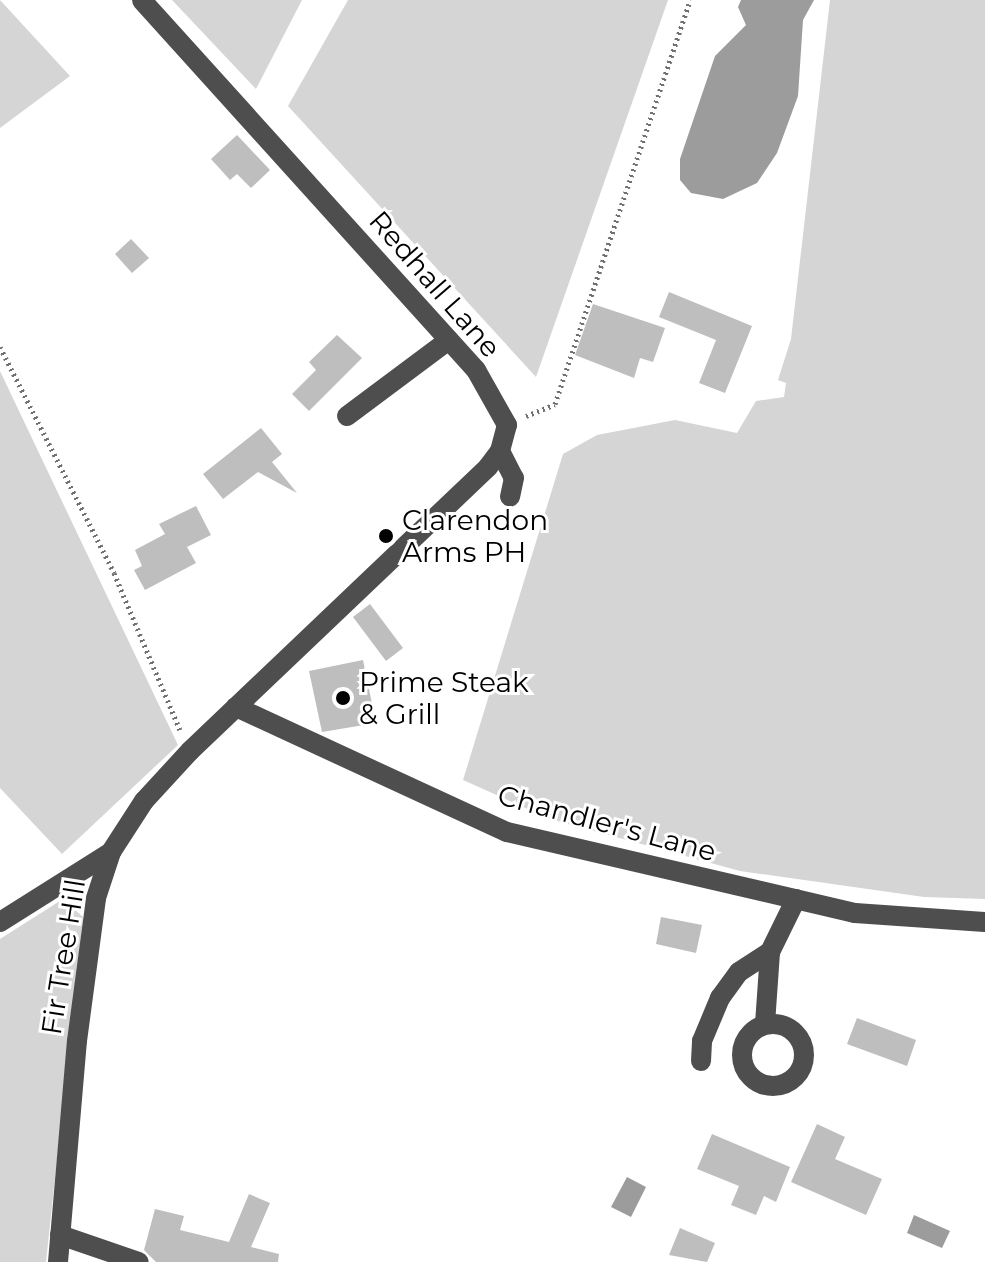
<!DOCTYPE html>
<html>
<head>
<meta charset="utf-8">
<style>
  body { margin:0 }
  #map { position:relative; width:985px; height:1262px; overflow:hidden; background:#fff; font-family:Montserrat,sans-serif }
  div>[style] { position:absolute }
  .green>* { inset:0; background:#d5d5d5 }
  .water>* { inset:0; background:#9c9c9c }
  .building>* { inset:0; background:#bebebe }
  .path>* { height:5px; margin-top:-2.5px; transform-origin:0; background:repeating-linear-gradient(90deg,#707070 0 2px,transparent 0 6px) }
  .minor>* { height:20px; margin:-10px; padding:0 10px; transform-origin:10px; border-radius:10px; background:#4e4e4e }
  .minor>.ring { margin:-10px; padding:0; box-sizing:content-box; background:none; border:20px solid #4e4e4e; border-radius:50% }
  .dots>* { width:22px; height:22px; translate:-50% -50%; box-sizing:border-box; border:4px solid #fff; border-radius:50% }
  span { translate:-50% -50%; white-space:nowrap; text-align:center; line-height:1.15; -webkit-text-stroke:6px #fff; paint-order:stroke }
  .street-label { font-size:28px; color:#000 }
  .poi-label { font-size:28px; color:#000 }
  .left { translate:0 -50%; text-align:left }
</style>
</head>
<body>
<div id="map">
  <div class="green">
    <div style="clip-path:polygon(0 0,70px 76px,0 128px)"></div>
    <div style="clip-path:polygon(172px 0,302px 0,256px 89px)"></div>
    <div style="clip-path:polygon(348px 0,668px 0,536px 377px,288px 106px)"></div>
    <div style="clip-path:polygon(830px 0,985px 0,985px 899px,924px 897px,740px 871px,550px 819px,463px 780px,563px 454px,597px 435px,675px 420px,737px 433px,756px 401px,784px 397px,786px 383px,778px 380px,791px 339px)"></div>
    <div style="clip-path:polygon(0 371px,178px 745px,62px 854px,0 788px)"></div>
    <div style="clip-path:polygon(63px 899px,83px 917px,46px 1262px,0 1262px,0 939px)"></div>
  </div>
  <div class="water">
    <div style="clip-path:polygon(741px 0,814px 0,803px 20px,798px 96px,777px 153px,757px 183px,723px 199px,691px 193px,680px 180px,680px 159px,715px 56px,746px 25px,738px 7px)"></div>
    <div style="clip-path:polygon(627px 1177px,646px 1187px,631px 1217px,611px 1207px)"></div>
    <div style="clip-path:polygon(914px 1215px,950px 1231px,942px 1248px,907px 1233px)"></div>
  </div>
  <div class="building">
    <div style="clip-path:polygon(237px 135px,270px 170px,251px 188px,237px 174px,230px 180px,211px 159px)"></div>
    <div style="clip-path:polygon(131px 239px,149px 258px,132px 273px,115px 254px)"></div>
    <div style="clip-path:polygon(669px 292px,752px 326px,725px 393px,699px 383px,716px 340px,659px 317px)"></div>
    <div style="clip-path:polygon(593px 304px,665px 328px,653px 362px,640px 358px,634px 378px,575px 355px)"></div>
    <div style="clip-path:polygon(337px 335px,362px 358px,309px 411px,292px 394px,316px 370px,309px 362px)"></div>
    <div style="clip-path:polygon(261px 428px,282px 454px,272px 462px,297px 493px,258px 472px,223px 499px,203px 474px)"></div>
    <div style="clip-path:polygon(196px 506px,211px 535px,187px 547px,196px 563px,145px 590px,134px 570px,142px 566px,135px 550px,165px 534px,159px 524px)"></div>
    <div style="clip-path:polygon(370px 604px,403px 648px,386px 661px,353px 617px)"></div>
    <div style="clip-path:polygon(363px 660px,376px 723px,322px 732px,309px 671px)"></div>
    <div style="clip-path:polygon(661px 917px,702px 925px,696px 953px,656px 944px)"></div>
    <div style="clip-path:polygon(857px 1018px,916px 1040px,907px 1066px,847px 1044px)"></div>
    <div style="clip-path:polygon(817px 1124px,845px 1137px,835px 1159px,882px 1179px,866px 1215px,791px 1182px)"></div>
    <div style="clip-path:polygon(712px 1134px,790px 1167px,776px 1202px,764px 1196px,756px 1215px,731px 1205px,739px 1186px,697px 1169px)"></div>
    <div style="clip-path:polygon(249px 1194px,270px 1203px,251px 1247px,279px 1254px,278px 1262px,156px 1262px,144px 1250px,155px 1209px,184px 1216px,180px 1230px,229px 1242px)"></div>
    <div style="clip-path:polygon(680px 1228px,715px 1243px,707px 1262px,669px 1255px)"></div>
  </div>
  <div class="path">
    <div style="left:0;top:347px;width:253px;rotate:63.2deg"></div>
    <div style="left:114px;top:573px;width:170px;rotate:67.2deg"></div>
    <div style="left:526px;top:416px;width:31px;rotate:-22deg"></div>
    <div style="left:555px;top:404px;width:426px;rotate:-71.5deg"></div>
  </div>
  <div class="minor">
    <div style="left:347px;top:416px;width:127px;rotate:-36.7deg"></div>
    <div style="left:500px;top:451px;width:30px;rotate:63deg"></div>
    <div style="left:514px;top:478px;width:19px;rotate:102deg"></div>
    <div style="left:236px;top:707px;width:298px;rotate:24.8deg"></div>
    <div style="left:507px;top:832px;width:357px;rotate:13.1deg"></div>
    <div style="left:855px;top:913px;width:130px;rotate:4deg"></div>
    <div style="left:0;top:922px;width:131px;rotate:-32.2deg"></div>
    <div class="ring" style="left:742px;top:1024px;width:42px;height:42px"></div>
    <div style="left:765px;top:1024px;width:72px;rotate:-86deg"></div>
    <div style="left:701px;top:1061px;width:20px;rotate:-87deg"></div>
    <div style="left:702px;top:1041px;width:47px;rotate:-67.3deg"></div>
    <div style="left:720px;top:998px;width:32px;rotate:-54deg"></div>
    <div style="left:739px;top:972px;width:37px;rotate:-33deg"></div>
    <div style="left:770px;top:952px;width:59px;rotate:-63.9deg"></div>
    <div style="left:60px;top:1235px;width:83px;rotate:18.9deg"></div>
    <div style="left:58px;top:1262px;width:222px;rotate:-85.1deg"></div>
    <div style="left:77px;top:1041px;width:144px;rotate:-82.4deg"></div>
    <div style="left:96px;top:898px;width:48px;rotate:-71.9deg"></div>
    <div style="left:111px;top:852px;width:61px;rotate:-57.1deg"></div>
    <div style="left:144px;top:801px;width:68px;rotate:-47.4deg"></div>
    <div style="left:190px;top:751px;width:412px;rotate:-43.6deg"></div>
    <div style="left:488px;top:467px;width:20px;rotate:-53deg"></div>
    <div style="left:500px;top:451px;width:27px;rotate:-75deg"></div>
    <div style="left:507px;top:425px;width:63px;rotate:-119.4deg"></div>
    <div style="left:476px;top:370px;width:498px;rotate:-132.1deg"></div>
  </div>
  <div class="dots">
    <div style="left:386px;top:536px;background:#000"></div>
    <div style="left:343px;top:698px;background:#000"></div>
  </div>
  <div class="street-label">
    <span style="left:435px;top:284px;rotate:49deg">Redhall Lane</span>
    <span style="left:607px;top:823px;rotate:15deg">Chandler's Lane</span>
    <span style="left:63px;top:957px;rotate:-81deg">Fir Tree Hill</span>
  </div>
  <div class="poi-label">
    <span class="left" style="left:402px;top:536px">Clarendon<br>Arms PH</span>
    <span class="left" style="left:359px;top:698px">Prime Steak<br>&amp; Grill</span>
  </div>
</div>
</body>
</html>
